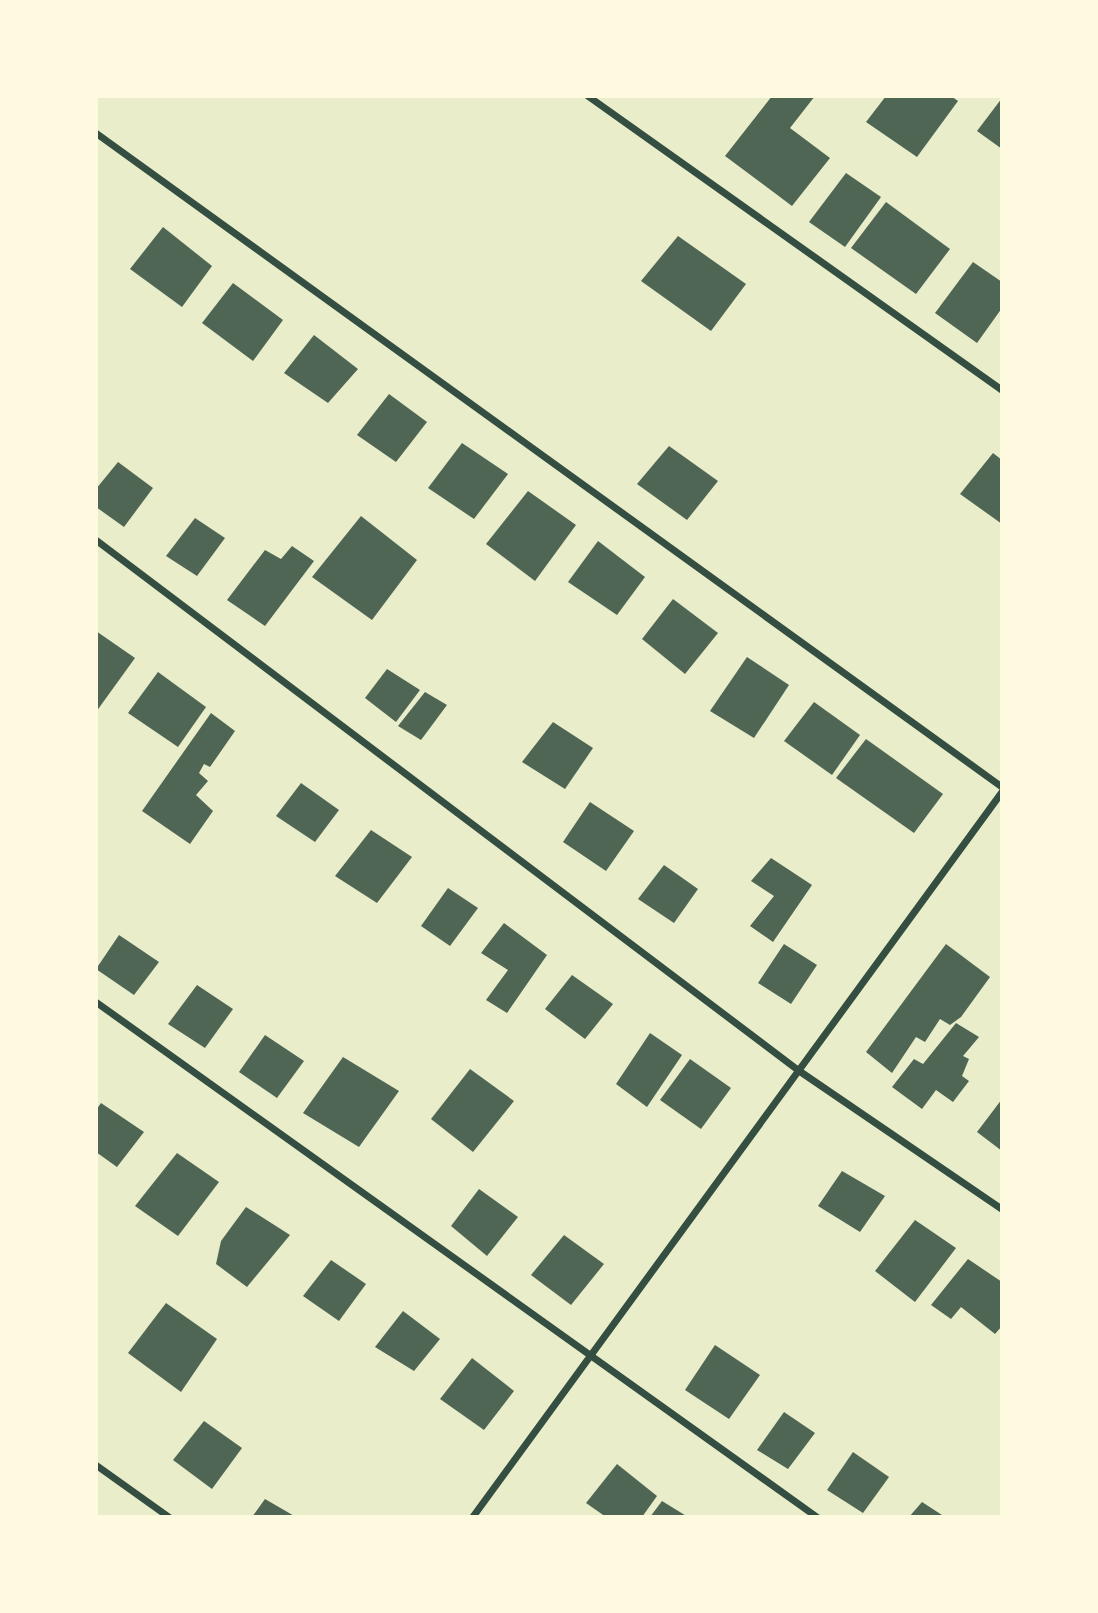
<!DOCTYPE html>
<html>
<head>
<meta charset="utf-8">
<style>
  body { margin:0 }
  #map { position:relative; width:1098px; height:1613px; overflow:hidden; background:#e9edc9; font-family:"Fira Sans",sans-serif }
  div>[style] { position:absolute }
  .building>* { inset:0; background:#4f6655 }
  .minor>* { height:7px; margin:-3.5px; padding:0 3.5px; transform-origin:3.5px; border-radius:3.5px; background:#344e41 }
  span { translate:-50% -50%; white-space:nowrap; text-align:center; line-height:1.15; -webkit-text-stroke:6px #fefae0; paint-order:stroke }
  .frame { position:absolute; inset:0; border:98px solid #fefae0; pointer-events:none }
</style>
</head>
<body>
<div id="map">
  <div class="building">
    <div style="clip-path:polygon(772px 96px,815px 96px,790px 128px,830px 158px,792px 206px,725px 156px)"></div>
    <div style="clip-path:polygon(886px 96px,951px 96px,958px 101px,917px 157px,866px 122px)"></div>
    <div style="clip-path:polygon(1002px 98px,1002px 149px,977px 131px)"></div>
    <div style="clip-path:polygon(846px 173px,881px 197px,845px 247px,809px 222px)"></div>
    <div style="clip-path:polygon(886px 202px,950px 249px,916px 294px,851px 248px)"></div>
    <div style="clip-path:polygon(163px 227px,212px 266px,182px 307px,130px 269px)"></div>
    <div style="clip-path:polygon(678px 236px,746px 284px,711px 331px,641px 281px)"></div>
    <div style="clip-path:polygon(973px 262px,1002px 282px,1002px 308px,977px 343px,935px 313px)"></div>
    <div style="clip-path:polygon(233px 283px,283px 320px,253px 361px,202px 323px)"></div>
    <div style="clip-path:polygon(314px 335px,358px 369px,328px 403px,284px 373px)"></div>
    <div style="clip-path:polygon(389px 394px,427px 422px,396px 462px,357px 435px)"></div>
    <div style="clip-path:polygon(462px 443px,508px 474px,474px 519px,428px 488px)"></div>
    <div style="clip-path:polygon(669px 446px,718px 481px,687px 520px,637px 484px)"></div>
    <div style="clip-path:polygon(993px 453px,1002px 460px,1002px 524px,960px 494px)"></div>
    <div style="clip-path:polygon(118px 462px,153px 488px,124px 527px,96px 507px,96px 489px)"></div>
    <div style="clip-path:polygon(528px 491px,576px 525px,535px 581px,486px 544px)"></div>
    <div style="clip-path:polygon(361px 516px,417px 560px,372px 620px,312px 577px)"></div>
    <div style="clip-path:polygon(195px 518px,225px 538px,197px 576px,166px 556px)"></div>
    <div style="clip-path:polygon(598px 541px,645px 577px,617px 615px,568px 582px)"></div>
    <div style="clip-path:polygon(292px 546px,314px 561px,265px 626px,227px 600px,265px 550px,281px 559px)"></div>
    <div style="clip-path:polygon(673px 599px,718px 633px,685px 674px,642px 639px)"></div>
    <div style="clip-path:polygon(96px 631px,135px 658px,96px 712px)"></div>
    <div style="clip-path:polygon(747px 657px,789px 685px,754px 738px,710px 711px)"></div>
    <div style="clip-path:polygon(387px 669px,420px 690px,396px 722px,365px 698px)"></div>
    <div style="clip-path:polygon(158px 672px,206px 707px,178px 747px,128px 713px)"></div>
    <div style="clip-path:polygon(425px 692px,447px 705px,421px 740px,398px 726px)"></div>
    <div style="clip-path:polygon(814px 702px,860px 735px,832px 775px,784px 741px)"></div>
    <div style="clip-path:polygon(211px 713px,235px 731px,210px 767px,204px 764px,199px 773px,208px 781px,196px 795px,213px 811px,190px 844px,142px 811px)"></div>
    <div style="clip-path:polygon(553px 722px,593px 748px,565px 789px,522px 762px)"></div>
    <div style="clip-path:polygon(866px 739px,943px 794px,914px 833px,836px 778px)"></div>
    <div style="clip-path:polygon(301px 783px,339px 810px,315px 842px,276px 816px)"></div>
    <div style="clip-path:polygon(590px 802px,634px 831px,606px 871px,563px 842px)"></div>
    <div style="clip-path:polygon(371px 830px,412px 857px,377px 903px,335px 876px)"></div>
    <div style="clip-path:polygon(771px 858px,812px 885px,773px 942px,750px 926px,774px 896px,751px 881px)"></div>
    <div style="clip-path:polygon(664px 865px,698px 889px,674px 923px,638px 899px)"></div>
    <div style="clip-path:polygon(448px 888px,478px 908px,450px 946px,421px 926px)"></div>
    <div style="clip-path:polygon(504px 923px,547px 955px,507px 1013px,486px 1000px,508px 970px,481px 953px)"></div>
    <div style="clip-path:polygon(119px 935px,159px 962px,134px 995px,96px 969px)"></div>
    <div style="clip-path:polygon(784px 944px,817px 965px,791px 1004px,758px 983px)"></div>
    <div style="clip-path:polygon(946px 944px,990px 977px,961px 1017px,950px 1025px,940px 1019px,925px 1042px,916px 1037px,892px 1073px,866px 1052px)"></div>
    <div style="clip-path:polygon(572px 975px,613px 1004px,585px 1039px,545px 1009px)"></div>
    <div style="clip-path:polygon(197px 985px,233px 1009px,205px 1048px,168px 1024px)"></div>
    <div style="clip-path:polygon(956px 1023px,979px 1037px,963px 1056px,969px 1059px,962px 1076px,969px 1081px,953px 1102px,936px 1090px,922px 1109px,892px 1087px,914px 1059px,923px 1064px)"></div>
    <div style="clip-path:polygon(650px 1033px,682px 1055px,647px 1107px,616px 1084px)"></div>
    <div style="clip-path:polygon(265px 1035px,304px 1061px,277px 1098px,239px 1072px)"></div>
    <div style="clip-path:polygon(343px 1057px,399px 1091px,359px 1147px,303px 1113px)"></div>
    <div style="clip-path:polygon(690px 1059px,731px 1088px,701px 1129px,660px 1100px)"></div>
    <div style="clip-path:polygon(470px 1069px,514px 1101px,473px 1152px,431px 1119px)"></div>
    <div style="clip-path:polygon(1002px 1099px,1002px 1151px,977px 1132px)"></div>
    <div style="clip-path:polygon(101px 1103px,144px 1132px,117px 1167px,96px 1152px,96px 1110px)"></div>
    <div style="clip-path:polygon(177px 1153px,219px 1182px,178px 1236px,135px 1206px)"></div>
    <div style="clip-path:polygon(842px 1171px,885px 1196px,860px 1232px,818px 1206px)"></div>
    <div style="clip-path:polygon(479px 1189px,518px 1217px,487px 1256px,451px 1226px)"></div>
    <div style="clip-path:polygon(246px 1207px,290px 1235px,247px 1287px,216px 1264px,221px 1241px)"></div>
    <div style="clip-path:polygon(915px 1220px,956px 1248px,915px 1302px,875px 1271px)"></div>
    <div style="clip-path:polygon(564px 1235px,604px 1264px,571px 1305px,531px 1275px)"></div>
    <div style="clip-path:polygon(968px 1259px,1002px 1282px,1002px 1326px,995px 1334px,961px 1307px,951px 1319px,931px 1305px)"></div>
    <div style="clip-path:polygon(331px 1260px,366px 1284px,339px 1321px,303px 1296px)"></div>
    <div style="clip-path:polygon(166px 1303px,217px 1339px,181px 1392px,128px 1353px)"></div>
    <div style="clip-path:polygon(403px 1311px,440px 1339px,414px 1371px,375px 1347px)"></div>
    <div style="clip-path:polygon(715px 1345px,760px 1375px,729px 1419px,685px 1390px)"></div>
    <div style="clip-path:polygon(472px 1358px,514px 1391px,484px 1430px,440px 1399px)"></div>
    <div style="clip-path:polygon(784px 1412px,815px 1433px,788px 1469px,757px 1450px)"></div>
    <div style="clip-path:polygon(204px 1421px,242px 1448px,212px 1489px,173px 1460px)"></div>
    <div style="clip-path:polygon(853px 1452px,889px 1477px,863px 1513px,827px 1490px)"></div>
    <div style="clip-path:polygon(617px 1464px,657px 1496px,642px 1517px,606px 1517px,586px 1503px)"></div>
    <div style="clip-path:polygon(265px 1499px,296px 1517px,252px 1517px)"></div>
    <div style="clip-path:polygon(662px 1501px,688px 1517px,650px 1517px)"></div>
    <div style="clip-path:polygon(922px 1502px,945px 1517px,909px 1517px)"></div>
  </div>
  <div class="minor">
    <div style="left:588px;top:96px;width:508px;rotate:35.38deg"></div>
    <div style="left:96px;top:133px;width:1117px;rotate:35.82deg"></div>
    <div style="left:96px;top:540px;width:880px;rotate:37.05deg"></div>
    <div style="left:798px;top:1070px;width:247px;rotate:34.3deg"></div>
    <div style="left:96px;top:1002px;width:886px;rotate:35.54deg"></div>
    <div style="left:96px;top:1465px;width:90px;rotate:35.5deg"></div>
    <div style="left:472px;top:1517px;width:899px;rotate:-53.87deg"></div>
  </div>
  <div class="frame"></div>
</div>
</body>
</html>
